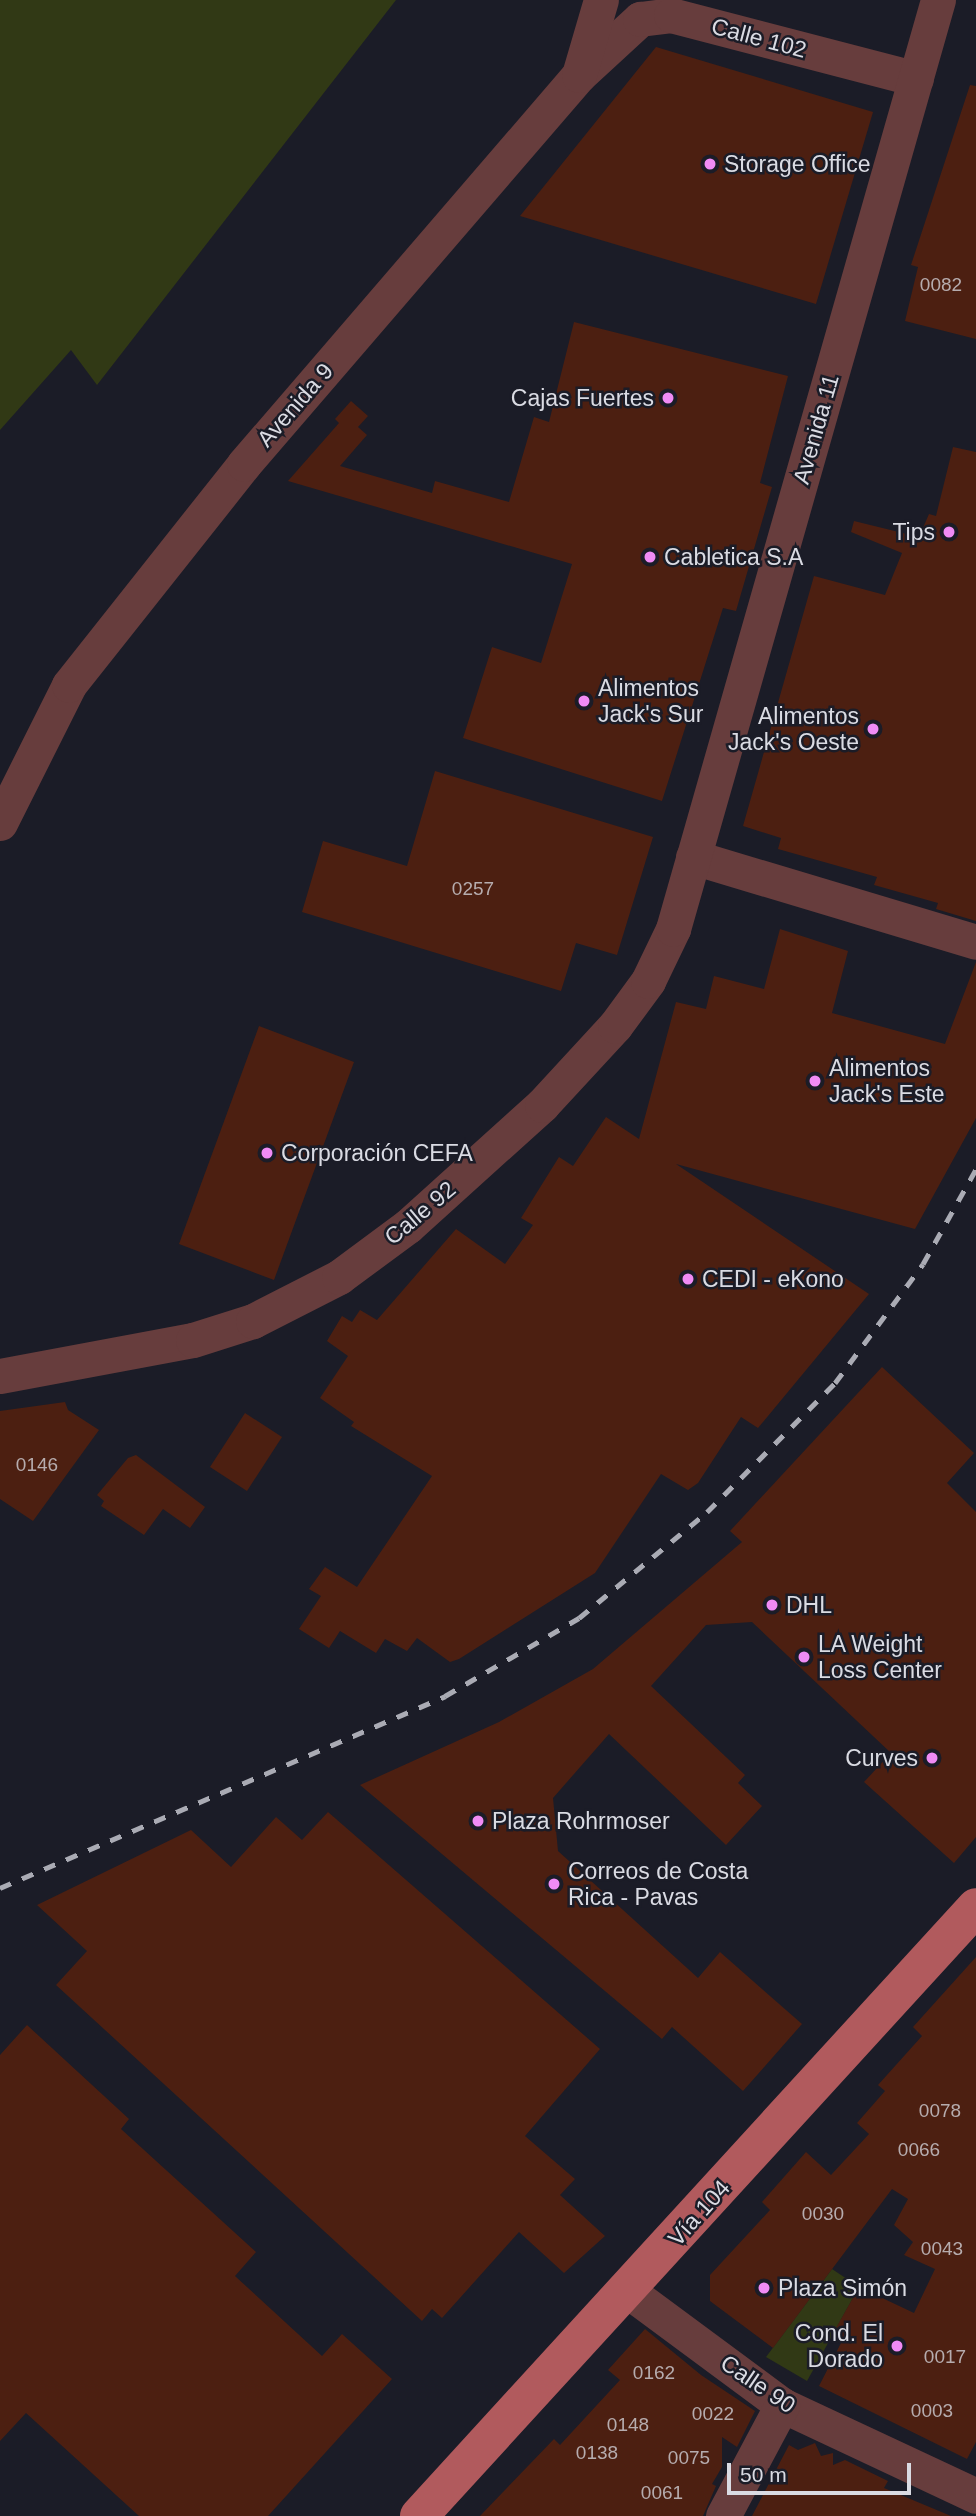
<!DOCTYPE html>
<html>
<head>
<meta charset="utf-8">
<style>
  body { margin:0 }
  #map { position:relative; width:976px; height:2516px; overflow:hidden; background:#1b1c27; font-family:Arial,sans-serif }
  div>[style] { position:absolute }
  .green>* { inset:0; background:#313915 }
  .building>* { inset:0; background:#4c1f11 }
  .minor>* { height:35px; margin:-17.5px; padding:0 17.5px; transform-origin:17.5px; border-radius:17.5px; background:#673d3d }
  .major>* { height:38px; margin:-19px; padding:0 19px; transform-origin:19px; border-radius:19px; background:#b15a5d }
  .rail>* { height:5px; margin-top:-2.5px; transform-origin:0; background:repeating-linear-gradient(90deg,#aaabb4 0 12px,transparent 0 24px) }
  .dots>* { width:19px; height:19px; translate:-50% -50%; box-sizing:border-box; border:4px solid #1b1c27; border-radius:50% }
  span { translate:-50% -50%; white-space:nowrap; text-align:center; line-height:1.15; -webkit-text-stroke:5px #1b1c27; paint-order:stroke }
  .number-label { font-size:19px; color:#b6acae }
  .number-label span { -webkit-text-stroke-width:0 }
  .street-label { font-size:23px; color:#dadbe3 }
  .poi-label { font-size:23px; color:#dadbe3 }
  .left { translate:0 -50%; text-align:left }
  .right { translate:-100% -50%; text-align:right }
  .scale { position:absolute; left:727px; top:2463px; width:184px; height:32px; box-sizing:border-box; border:4px solid #dadbe3; border-top:0; padding-left:9px; font-size:21px; line-height:24px; white-space:nowrap; color:#dadbe3; -webkit-text-stroke:5px #1b1c27; paint-order:stroke }
</style>
</head>
<body>
<div id="map">
  <div class="green">
    <div style="clip-path:polygon(0 0,396px 0,97px 385px,71px 350px,0 430px)"></div>
    <div style="clip-path:polygon(832px 2269px,859px 2287px,807px 2381px,766px 2357px)"></div>
  </div>
  <div class="building">
    <div style="clip-path:polygon(656px 47px,873px 112px,816px 304px,520px 216px)"></div>
    <div style="clip-path:polygon(970px 85px,976px 86px,976px 339px,905px 321px,918px 267px,911px 265px)"></div>
    <div style="clip-path:polygon(574px 322px,788px 376px,760px 483px,772px 487px,736px 611px,723px 608px,662px 801px,463px 738px,492px 647px,541px 663px,572px 564px,288px 481px,339px 423px,335px 419px,351px 401px,368px 416px,358px 427px,367px 435px,340px 466px,432px 493px,435px 481px,509px 502px,534px 417px,549px 422px)"></div>
    <div style="clip-path:polygon(953px 447px,976px 452px,976px 921px,936px 909px,938px 903px,874px 885px,877px 877px,778px 849px,781px 838px,743px 826px,814px 576px,885px 595px,902px 553px,851px 532px,854px 521px,919px 537px,929px 514px,936px 516px)"></div>
    <div style="clip-path:polygon(435px 771px,653px 837px,617px 955px,576px 943px,561px 991px,302px 912px,323px 841px,407px 866px)"></div>
    <div style="clip-path:polygon(780px 929px,848px 951px,832px 1013px,945px 1044px,976px 962px,976px 1118px,915px 1229px,676px 1164px,869px 1294px,758px 1428px,741px 1417px,698px 1483px,688px 1490px,661px 1474px,595px 1573px,459px 1659px,450px 1662px,417px 1638px,407px 1651px,385px 1639px,376px 1653px,340px 1631px,329px 1648px,299px 1629px,321px 1596px,309px 1589px,325px 1567px,357px 1587px,432px 1476px,351px 1426px,354px 1422px,320px 1398px,348px 1356px,327px 1341px,342px 1316px,352px 1322px,360px 1310px,377px 1320px,456px 1229px,505px 1264px,533px 1225px,521px 1218px,559px 1157px,573px 1166px,606px 1117px,639px 1139px,676px 1002px,706px 1009px,714px 976px,764px 989px)"></div>
    <div style="clip-path:polygon(259px 1026px,354px 1062px,274px 1280px,179px 1244px)"></div>
    <div style="clip-path:polygon(882px 1367px,974px 1453px,947px 1483px,976px 1512px,976px 1837px,954px 1863px,864px 1782px,891px 1753px,752px 1622px,706px 1625px,651px 1686px,745px 1775px,738px 1783px,762px 1806px,726px 1845px,609px 1734px,553px 1798px,558px 1851px,698px 1978px,720px 1952px,802px 2024px,743px 2091px,672px 2027px,662px 2039px,360px 1785px,499px 1722px,593px 1669px,742px 1542px,730px 1531px)"></div>
    <div style="clip-path:polygon(65px 1402px,68px 1410px,99px 1430px,33px 1521px,0 1499px,0 1411px)"></div>
    <div style="clip-path:polygon(245px 1413px,282px 1437px,247px 1491px,210px 1467px)"></div>
    <div style="clip-path:polygon(136px 1455px,205px 1507px,190px 1528px,163px 1509px,144px 1535px,101px 1506px,104px 1501px,97px 1495px,128px 1458px)"></div>
    <div style="clip-path:polygon(328px 1812px,600px 2049px,525px 2136px,575px 2179px,560px 2195px,605px 2236px,564px 2273px,519px 2232px,442px 2318px,432px 2309px,422px 2321px,56px 1985px,87px 1951px,37px 1905px,191px 1830px,231px 1867px,276px 1817px,302px 1840px)"></div>
    <div style="clip-path:polygon(976px 1957px,976px 2442px,967px 2459px,819px 2386px,841px 2343px,831px 2337px,859px 2287px,914px 2313px,935px 2269px,904px 2255px,913px 2242px,894px 2225px,908px 2199px,892px 2189px,773px 2348px,710px 2301px,710px 2275px,770px 2210px,762px 2202px,806px 2152px,831px 2175px,869px 2134px,857px 2123px,885px 2091px,878px 2085px,922px 2036px,913px 2027px)"></div>
    <div style="clip-path:polygon(27px 2025px,129px 2119px,121px 2129px,256px 2252px,235px 2276px,322px 2356px,342px 2334px,392px 2379px,268px 2516px,139px 2516px,26px 2413px,0 2441px,0 2055px)"></div>
    <div style="clip-path:polygon(645px 2329px,701px 2375px,755px 2411px,737px 2447px,722px 2437px,722px 2467px,712px 2484px,716px 2486px,703px 2516px,480px 2516px,554px 2439px,560px 2445px,620px 2380px,608px 2370px)"></div>
    <div style="clip-path:polygon(815px 2443px,821px 2456px,833px 2453px,833px 2465px,845px 2460px,888px 2481px,884px 2488px,951px 2516px,752px 2516px,789px 2445px,798px 2450px)"></div>
  </div>
  <div class="minor">
    <div style="left:579px;top:75px;width:83px;rotate:-42.6deg"></div>
    <div style="left:640px;top:19px;width:31px;rotate:-7deg"></div>
    <div style="left:671px;top:15px;width:253px;rotate:14.6deg"></div>
    <div style="left:0;top:823px;width:154px;rotate:-63.4deg"></div>
    <div style="left:69px;top:685px;width:282px;rotate:-51.6deg"></div>
    <div style="left:244px;top:464px;width:513px;rotate:-49.27deg"></div>
    <div style="left:579px;top:75px;width:78px;rotate:-73.7deg"></div>
    <div style="left:693px;top:857px;width:295px;rotate:16.7deg"></div>
    <div style="left:0;top:1376px;width:196px;rotate:-10.6deg"></div>
    <div style="left:193px;top:1340px;width:63px;rotate:-17.6deg"></div>
    <div style="left:253px;top:1321px;width:97px;rotate:-27.1deg"></div>
    <div style="left:339px;top:1277px;width:86px;rotate:-36.5deg"></div>
    <div style="left:408px;top:1226px;width:181px;rotate:-42.1deg"></div>
    <div style="left:542px;top:1105px;width:108px;rotate:-47.3deg"></div>
    <div style="left:615px;top:1026px;width:56px;rotate:-53.7deg"></div>
    <div style="left:648px;top:981px;width:58px;rotate:-64.3deg"></div>
    <div style="left:673px;top:929px;width:966px;rotate:-74.08deg"></div>
    <div style="left:628px;top:2291px;width:192px;rotate:36.5deg"></div>
    <div style="left:782px;top:2405px;width:214px;rotate:25.1deg"></div>
    <div style="left:723px;top:2516px;width:126px;rotate:-62deg"></div>
  </div>
  <div class="major">
    <div style="left:419px;top:2516px;width:825px;rotate:-47.55deg"></div>
  </div>
  <div class="rail">
    <div style="left:0;top:1888px;width:485px;rotate:-23.3deg"></div>
    <div style="left:445px;top:1696px;width:155px;rotate:-30.2deg"></div>
    <div style="left:579px;top:1618px;width:166px;rotate:-39.6deg"></div>
    <div style="left:707px;top:1512px;width:182px;rotate:-45.2deg"></div>
    <div style="left:835px;top:1383px;width:148px;rotate:-53.5deg"></div>
    <div style="left:923px;top:1264px;width:109px;rotate:-60.8deg"></div>
  </div>
  <div class="dots">
    <div style="left:710px;top:164px;background:#f08bf5"></div>
    <div style="left:668px;top:398px;background:#f08bf5"></div>
    <div style="left:949px;top:532px;background:#f08bf5"></div>
    <div style="left:650px;top:557px;background:#f08bf5"></div>
    <div style="left:584px;top:701px;background:#f08bf5"></div>
    <div style="left:873px;top:729px;background:#f08bf5"></div>
    <div style="left:815px;top:1081px;background:#f08bf5"></div>
    <div style="left:267px;top:1153px;background:#f08bf5"></div>
    <div style="left:688px;top:1279px;background:#f08bf5"></div>
    <div style="left:772px;top:1605px;background:#f08bf5"></div>
    <div style="left:804px;top:1657px;background:#f08bf5"></div>
    <div style="left:932px;top:1758px;background:#f08bf5"></div>
    <div style="left:478px;top:1821px;background:#f08bf5"></div>
    <div style="left:554px;top:1884px;background:#f08bf5"></div>
    <div style="left:764px;top:2288px;background:#f08bf5"></div>
    <div style="left:897px;top:2346px;background:#f08bf5"></div>
  </div>
  <div class="number-label">
    <span style="left:941px;top:285px">0082</span>
    <span style="left:473px;top:889px">0257</span>
    <span style="left:37px;top:1465px">0146</span>
    <span style="left:940px;top:2111px">0078</span>
    <span style="left:919px;top:2150px">0066</span>
    <span style="left:823px;top:2214px">0030</span>
    <span style="left:942px;top:2249px">0043</span>
    <span style="left:945px;top:2357px">0017</span>
    <span style="left:654px;top:2373px">0162</span>
    <span style="left:932px;top:2411px">0003</span>
    <span style="left:713px;top:2414px">0022</span>
    <span style="left:628px;top:2425px">0148</span>
    <span style="left:597px;top:2453px">0138</span>
    <span style="left:689px;top:2458px">0075</span>
    <span style="left:662px;top:2493px">0061</span>
  </div>
  <div class="street-label">
    <span style="left:759px;top:38px;rotate:15deg">Calle 102</span>
    <span style="left:295px;top:405px;rotate:-49deg">Avenida 9</span>
    <span style="left:816px;top:429px;rotate:-74deg">Avenida 11</span>
    <span style="left:420px;top:1213px;rotate:-40deg">Calle 92</span>
    <span style="left:699px;top:2213px;rotate:-48deg">Vía 104</span>
    <span style="left:758px;top:2384px;rotate:34deg">Calle 90</span>
  </div>
  <div class="poi-label">
    <span class="left" style="left:724px;top:164px">Storage Office</span>
    <span class="right" style="left:654px;top:398px">Cajas Fuertes</span>
    <span class="right" style="left:935px;top:532px">Tips</span>
    <span class="left" style="left:664px;top:557px">Cabletica S.A</span>
    <span class="left" style="left:598px;top:701px">Alimentos<br>Jack's Sur</span>
    <span class="right" style="left:859px;top:729px">Alimentos<br>Jack's Oeste</span>
    <span class="left" style="left:829px;top:1081px">Alimentos<br>Jack's Este</span>
    <span class="left" style="left:281px;top:1153px">Corporación CEFA</span>
    <span class="left" style="left:702px;top:1279px">CEDI - eKono</span>
    <span class="left" style="left:786px;top:1605px">DHL</span>
    <span class="left" style="left:818px;top:1657px">LA Weight<br>Loss Center</span>
    <span class="right" style="left:918px;top:1758px">Curves</span>
    <span class="left" style="left:492px;top:1821px">Plaza Rohrmoser</span>
    <span class="left" style="left:568px;top:1884px">Correos de Costa<br>Rica - Pavas</span>
    <span class="left" style="left:778px;top:2288px">Plaza Simón</span>
    <span class="right" style="left:883px;top:2346px">Cond. El<br>Dorado</span>
  </div>
  <div class="scale">50 m</div>
</div>
</body>
</html>
